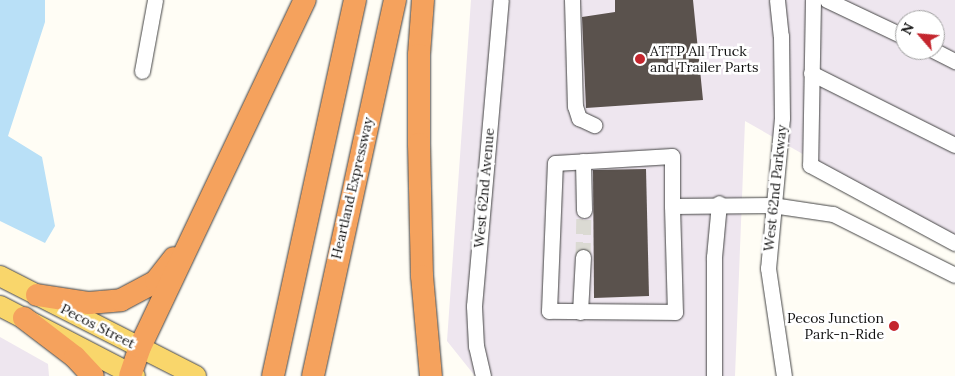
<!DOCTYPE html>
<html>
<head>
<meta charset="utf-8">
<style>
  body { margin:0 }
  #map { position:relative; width:955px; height:376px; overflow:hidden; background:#fffdf5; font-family:Lora,serif }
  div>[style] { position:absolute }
  .industrial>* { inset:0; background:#eee6ef }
  .water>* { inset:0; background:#b9e0f7 }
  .building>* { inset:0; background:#5a524d }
  .minor-tunnel>* { height:15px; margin-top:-7.5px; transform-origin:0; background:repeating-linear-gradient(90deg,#dbdad3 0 15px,transparent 0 23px) }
  .roads { filter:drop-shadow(0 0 1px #444) drop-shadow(0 0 1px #444) }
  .minor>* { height:15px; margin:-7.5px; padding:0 7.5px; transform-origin:7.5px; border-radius:7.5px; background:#fff }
  .major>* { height:20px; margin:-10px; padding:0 10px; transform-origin:10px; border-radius:10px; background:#f9d66b }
  .highway>* { height:22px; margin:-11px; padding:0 11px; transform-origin:11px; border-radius:11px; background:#f5a25d }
  .dots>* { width:14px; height:14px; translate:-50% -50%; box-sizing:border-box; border:2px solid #fff; border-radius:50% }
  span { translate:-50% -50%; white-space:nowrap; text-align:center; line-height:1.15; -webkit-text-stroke:5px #fff; paint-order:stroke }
  .poi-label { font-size:14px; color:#111 }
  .left { translate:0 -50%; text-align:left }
  .right { translate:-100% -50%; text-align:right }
  .street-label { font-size:14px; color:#111 }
  .north { position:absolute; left:895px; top:10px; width:50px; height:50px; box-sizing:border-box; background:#fff; border:1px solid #a0a0a0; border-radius:50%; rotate:297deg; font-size:14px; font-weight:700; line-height:20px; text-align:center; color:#111 }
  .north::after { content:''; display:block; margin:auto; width:18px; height:22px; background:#c4262e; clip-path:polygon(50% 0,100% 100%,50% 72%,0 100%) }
</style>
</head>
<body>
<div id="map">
  <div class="industrial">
    <div style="clip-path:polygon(evenodd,471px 0,955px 0,955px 241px,745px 121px,735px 376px,475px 376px,447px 341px,471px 0,905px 20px,935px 20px,935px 50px,905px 50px,905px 20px)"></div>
    <div style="clip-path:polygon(0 337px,48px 364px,49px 376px,0 376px)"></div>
  </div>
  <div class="water">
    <div style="clip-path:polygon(0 0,45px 0,45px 22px,8px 136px,42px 157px,55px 226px,45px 243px,0 221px)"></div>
  </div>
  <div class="building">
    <div style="clip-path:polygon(615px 0,693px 0,703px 100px,586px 108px,582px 17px,615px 12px)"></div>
    <div style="clip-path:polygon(646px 169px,649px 296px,594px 298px,593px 170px)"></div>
  </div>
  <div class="minor-tunnel">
    <div style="left:583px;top:257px;width:47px;rotate:-88.8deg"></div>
  </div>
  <div class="roads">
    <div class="minor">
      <div style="left:572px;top:0;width:106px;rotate:88.4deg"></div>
      <div style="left:575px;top:106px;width:13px;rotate:72deg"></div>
      <div style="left:579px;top:118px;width:17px;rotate:25deg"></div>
      <div style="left:777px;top:0;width:36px;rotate:84deg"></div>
      <div style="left:781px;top:36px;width:82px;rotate:89.3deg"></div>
      <div style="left:782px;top:118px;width:151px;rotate:95.3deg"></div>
      <div style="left:768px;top:268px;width:109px;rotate:81.6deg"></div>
      <div style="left:813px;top:0;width:165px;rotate:91deg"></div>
      <div style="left:810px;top:165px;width:165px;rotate:28.3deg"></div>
      <div style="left:827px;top:0;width:86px;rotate:25.4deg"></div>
      <div style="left:933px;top:50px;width:25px;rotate:27deg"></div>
      <div style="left:142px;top:71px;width:72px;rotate:-79.6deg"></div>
      <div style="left:811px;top:73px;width:161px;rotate:26.6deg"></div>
      <div style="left:583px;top:161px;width:49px;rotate:88.8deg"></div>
      <div style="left:672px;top:206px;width:106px;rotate:88.4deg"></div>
      <div style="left:675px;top:312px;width:126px;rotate:-179.5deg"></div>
      <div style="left:549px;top:311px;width:148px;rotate:-87.7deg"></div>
      <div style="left:555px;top:163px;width:117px;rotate:-3.4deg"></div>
      <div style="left:672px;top:156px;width:50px;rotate:90deg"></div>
      <div style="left:672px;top:206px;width:100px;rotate:-0.6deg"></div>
      <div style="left:772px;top:205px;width:62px;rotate:8.4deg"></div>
      <div style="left:833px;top:214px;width:136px;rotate:26.6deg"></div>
      <div style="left:580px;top:312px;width:55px;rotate:-86.9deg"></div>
      <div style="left:483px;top:376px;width:31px;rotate:-103deg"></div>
      <div style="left:476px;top:346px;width:40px;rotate:-92.9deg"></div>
      <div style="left:474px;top:306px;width:307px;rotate:-85deg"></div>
      <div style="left:714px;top:376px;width:119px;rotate:-90deg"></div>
      <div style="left:714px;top:257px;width:54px;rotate:-84.7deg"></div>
    </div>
    <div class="major">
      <div style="left:0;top:276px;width:220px;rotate:27deg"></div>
      <div style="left:0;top:306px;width:152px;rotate:27.4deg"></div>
    </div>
    <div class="highway">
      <div style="left:423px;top:0;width:55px;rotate:94.2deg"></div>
      <div style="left:419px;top:55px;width:89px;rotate:90deg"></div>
      <div style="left:419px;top:144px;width:132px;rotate:88.7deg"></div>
      <div style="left:422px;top:276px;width:100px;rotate:84.9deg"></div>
      <div style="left:37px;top:295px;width:53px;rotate:8.7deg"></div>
      <div style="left:89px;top:303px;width:32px;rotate:-5deg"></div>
      <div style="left:121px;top:300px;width:40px;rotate:-28deg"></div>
      <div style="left:156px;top:281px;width:29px;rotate:-52deg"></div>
      <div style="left:24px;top:318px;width:64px;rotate:37.4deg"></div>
      <div style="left:75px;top:357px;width:26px;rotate:47deg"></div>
      <div style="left:130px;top:376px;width:31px;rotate:-71deg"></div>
      <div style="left:140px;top:347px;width:384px;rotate:-64.6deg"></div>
      <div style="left:273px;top:376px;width:385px;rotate:-77.7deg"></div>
      <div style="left:313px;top:376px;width:385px;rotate:-77.7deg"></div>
    </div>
  </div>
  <div class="dots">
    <div style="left:640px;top:59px;background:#c4262e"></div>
    <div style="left:894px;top:326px;background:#c4262e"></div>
  </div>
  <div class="poi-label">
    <span class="left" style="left:650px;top:59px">ATTP All Truck<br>and Trailer Parts</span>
    <span class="right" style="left:884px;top:326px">Pecos Junction<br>Park-n-Ride</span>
  </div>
  <div class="street-label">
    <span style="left:352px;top:188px;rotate:-77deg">Heartland Expressway</span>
    <span style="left:484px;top:188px;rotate:-85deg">West 62nd Avenue</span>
    <span style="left:775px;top:188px;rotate:-84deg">West 62nd Parkway</span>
    <span style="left:98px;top:326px;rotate:27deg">Pecos Street</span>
  </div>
  <div class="north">N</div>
</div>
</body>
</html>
